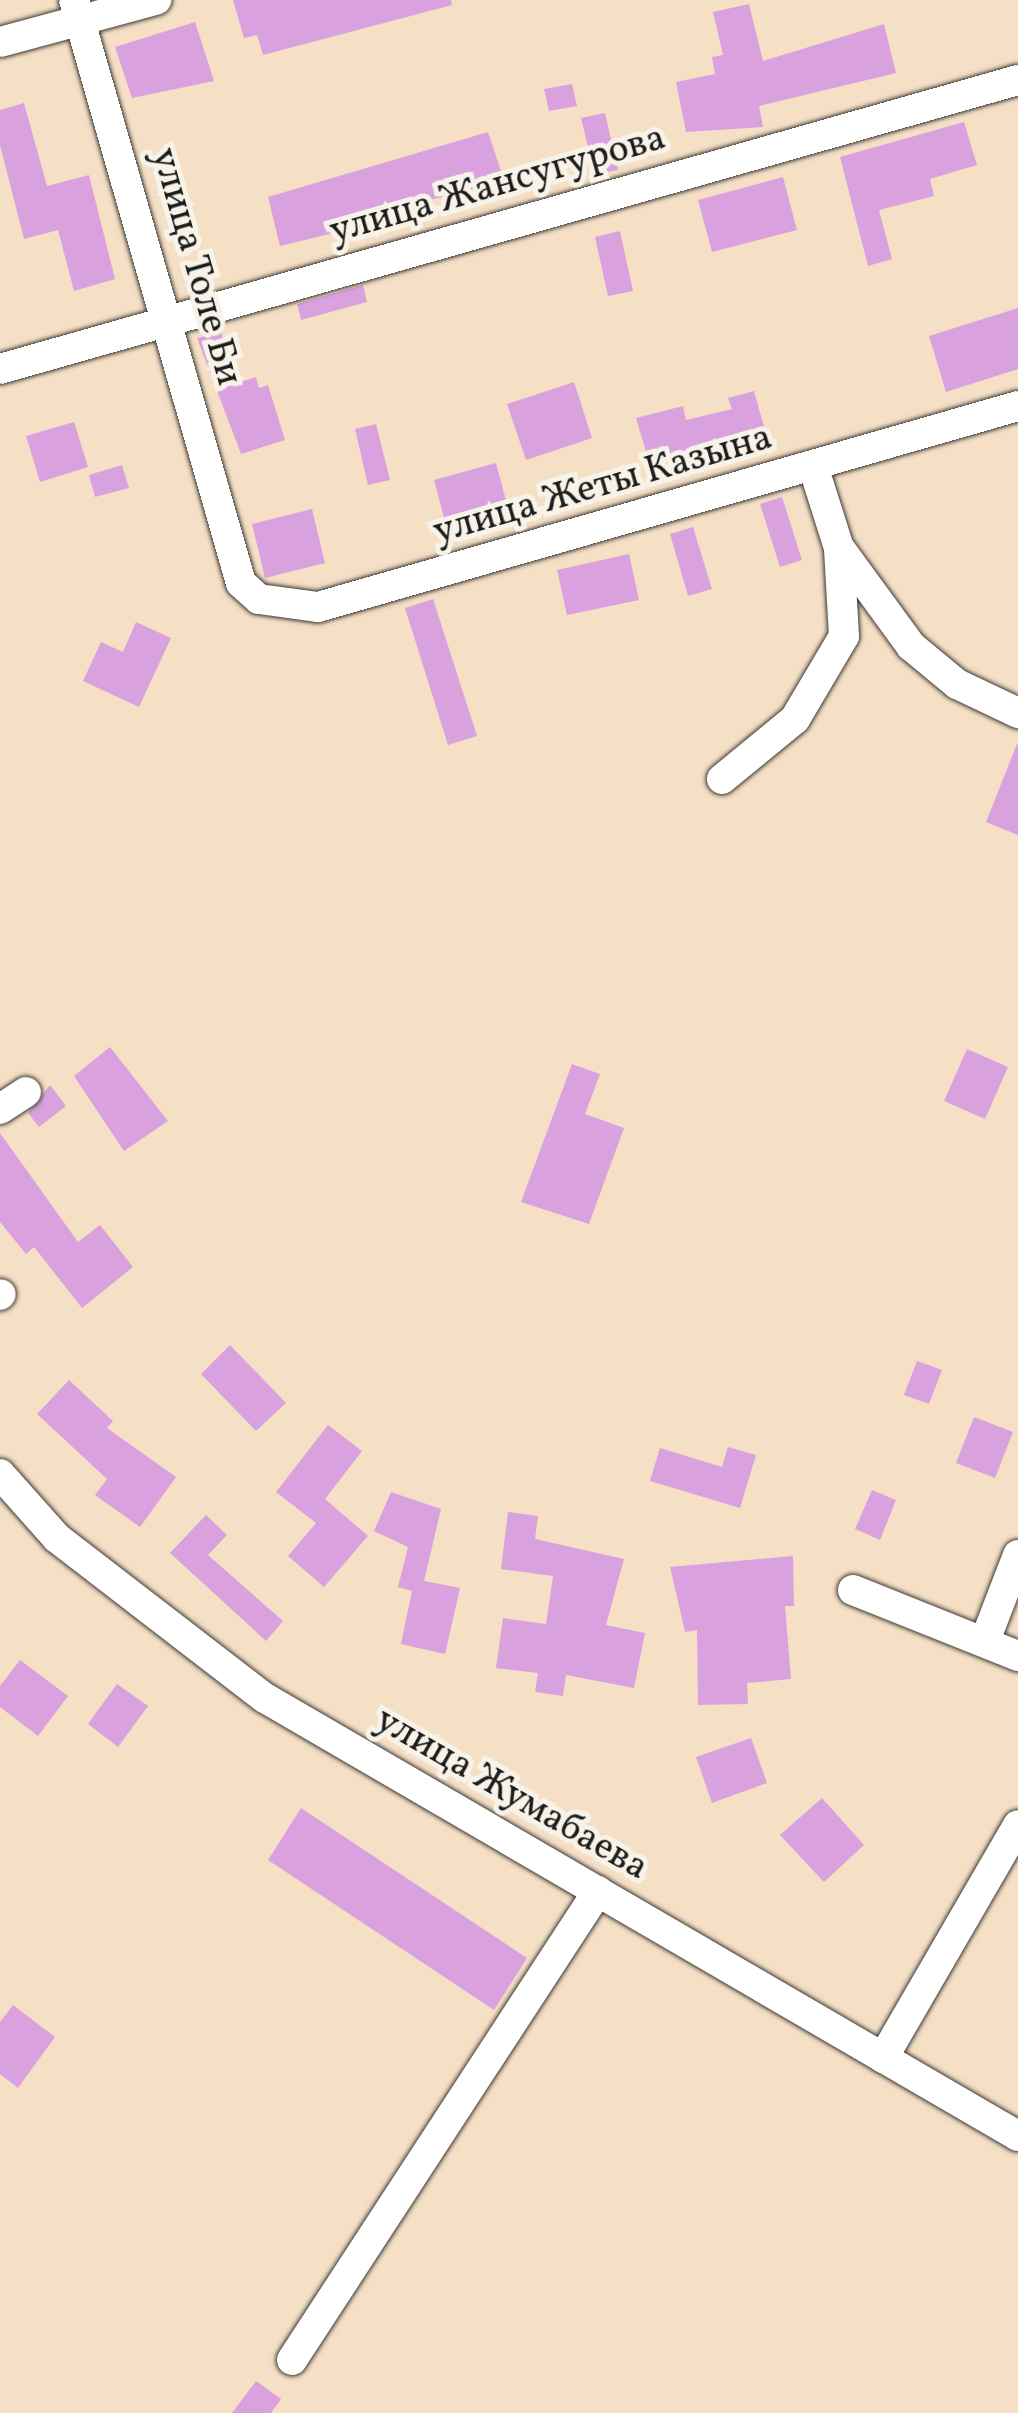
<!DOCTYPE html>
<html>
<head>
<meta charset="utf-8">
<style>
  body { margin:0 }
  #map { position:relative; width:1018px; height:2413px; overflow:hidden; background:#f5dfc5; font-family:Vollkorn,serif }
  div>[style] { position:absolute }
  .building>* { inset:0; background:#d9a2df }
  .roads { filter:drop-shadow(0 0 2px #3d3935) drop-shadow(0 0 2px #3d3935) }
  .minor>* { height:30px; margin:-15px; padding:0 15px; transform-origin:15px; border-radius:15px; background:#fff }
  span { translate:-50% -50%; white-space:nowrap; text-align:center; line-height:1.15; -webkit-text-stroke:10px #f7f3e8; paint-order:stroke }
  .street-label { font-size:38px; color:#1c1c1c }
</style>
</head>
<body>
<div id="map">
  <div class="building">
    <div style="clip-path:polygon(233px 0,451px 0,452px 5px,263px 55px,257px 35px,244px 38px)"></div>
    <div style="clip-path:polygon(749px 4px,763px 61px,884px 24px,896px 73px,759px 106px,763px 127px,686px 132px,676px 82px,715px 74px,712px 57px,723px 55px,713px 12px)"></div>
    <div style="clip-path:polygon(195px 22px,214px 81px,132px 98px,115px 47px)"></div>
    <div style="clip-path:polygon(572px 84px,577px 106px,549px 111px,544px 89px)"></div>
    <div style="clip-path:polygon(24px 103px,47px 186px,89px 175px,115px 279px,74px 291px,58px 230px,24px 239px,0 145px,0 110px)"></div>
    <div style="clip-path:polygon(605px 113px,618px 170px,595px 175px,581px 118px)"></div>
    <div style="clip-path:polygon(964px 122px,977px 165px,930px 179px,934px 196px,879px 210px,892px 259px,868px 266px,840px 157px)"></div>
    <div style="clip-path:polygon(488px 132px,505px 183px,336px 221px,338px 232px,280px 246px,268px 197px)"></div>
    <div style="clip-path:polygon(783px 177px,797px 230px,712px 252px,698px 200px)"></div>
    <div style="clip-path:polygon(620px 231px,633px 291px,608px 296px,595px 237px)"></div>
    <div style="clip-path:polygon(363px 285px,367px 302px,301px 320px,297px 304px)"></div>
    <div style="clip-path:polygon(1018px 308px,1018px 369px,946px 392px,929px 336px)"></div>
    <div style="clip-path:polygon(221px 332px,235px 384px,256px 377px,259px 388px,268px 385px,285px 440px,241px 454px,197px 338px)"></div>
    <div style="clip-path:polygon(574px 382px,592px 438px,526px 460px,507px 404px)"></div>
    <div style="clip-path:polygon(754px 391px,771px 452px,746px 459px,741px 442px,650px 465px,636px 418px,683px 406px,686px 420px,732px 409px,728px 398px)"></div>
    <div style="clip-path:polygon(74px 422px,88px 467px,40px 482px,26px 436px)"></div>
    <div style="clip-path:polygon(376px 424px,390px 480px,368px 485px,355px 429px)"></div>
    <div style="clip-path:polygon(496px 463px,508px 508px,446px 525px,434px 480px)"></div>
    <div style="clip-path:polygon(122px 465px,129px 488px,95px 497px,89px 475px)"></div>
    <div style="clip-path:polygon(782px 497px,802px 560px,780px 567px,760px 504px)"></div>
    <div style="clip-path:polygon(312px 509px,325px 563px,265px 578px,252px 524px)"></div>
    <div style="clip-path:polygon(693px 527px,712px 589px,688px 596px,670px 534px)"></div>
    <div style="clip-path:polygon(629px 554px,639px 600px,567px 615px,557px 570px)"></div>
    <div style="clip-path:polygon(433px 599px,477px 736px,448px 745px,405px 608px)"></div>
    <div style="clip-path:polygon(136px 622px,171px 638px,139px 707px,83px 681px,101px 642px,123px 652px)"></div>
    <div style="clip-path:polygon(1017px 744px,1018px 744px,1018px 835px,986px 822px)"></div>
    <div style="clip-path:polygon(110px 1047px,168px 1121px,124px 1151px,74px 1076px)"></div>
    <div style="clip-path:polygon(967px 1049px,1008px 1067px,985px 1119px,944px 1101px)"></div>
    <div style="clip-path:polygon(572px 1064px,600px 1074px,585px 1114px,624px 1128px,589px 1224px,521px 1202px)"></div>
    <div style="clip-path:polygon(50px 1085px,66px 1106px,39px 1127px,28px 1113px)"></div>
    <div style="clip-path:polygon(0 1133px,78px 1242px,100px 1225px,133px 1267px,82px 1308px,34px 1247px,26px 1254px,0 1222px)"></div>
    <div style="clip-path:polygon(230px 1345px,286px 1403px,256px 1431px,201px 1374px)"></div>
    <div style="clip-path:polygon(917px 1361px,942px 1370px,929px 1404px,904px 1395px)"></div>
    <div style="clip-path:polygon(69px 1380px,113px 1421px,107px 1428px,176px 1477px,140px 1527px,95px 1495px,107px 1479px,37px 1414px)"></div>
    <div style="clip-path:polygon(974px 1417px,1013px 1432px,995px 1478px,956px 1463px)"></div>
    <div style="clip-path:polygon(328px 1425px,362px 1451px,325px 1499px,368px 1536px,324px 1587px,288px 1556px,316px 1523px,276px 1492px)"></div>
    <div style="clip-path:polygon(728px 1447px,756px 1455px,740px 1508px,650px 1481px,660px 1448px,722px 1467px)"></div>
    <div style="clip-path:polygon(872px 1490px,896px 1500px,880px 1540px,855px 1529px)"></div>
    <div style="clip-path:polygon(391px 1492px,441px 1509px,424px 1581px,460px 1588px,445px 1654px,401px 1644px,412px 1591px,398px 1587px,408px 1547px,374px 1531px)"></div>
    <div style="clip-path:polygon(508px 1512px,538px 1516px,535px 1539px,624px 1559px,606px 1625px,645px 1633px,634px 1688px,566px 1675px,563px 1696px,535px 1692px,538px 1673px,496px 1668px,503px 1618px,546px 1624px,553px 1576px,501px 1569px)"></div>
    <div style="clip-path:polygon(206px 1515px,227px 1535px,208px 1555px,283px 1621px,266px 1641px,170px 1553px)"></div>
    <div style="clip-path:polygon(793px 1556px,794px 1606px,785px 1606px,791px 1679px,747px 1683px,748px 1704px,698px 1705px,697px 1630px,685px 1632px,670px 1567px)"></div>
    <div style="clip-path:polygon(20px 1660px,68px 1696px,38px 1736px,0 1707px,0 1686px)"></div>
    <div style="clip-path:polygon(117px 1684px,148px 1706px,118px 1747px,88px 1724px)"></div>
    <div style="clip-path:polygon(751px 1738px,767px 1783px,712px 1803px,696px 1757px)"></div>
    <div style="clip-path:polygon(822px 1798px,864px 1845px,824px 1882px,780px 1835px)"></div>
    <div style="clip-path:polygon(301px 1808px,527px 1958px,494px 2010px,268px 1860px)"></div>
    <div style="clip-path:polygon(13px 2005px,55px 2037px,18px 2088px,0 2074px,0 2022px)"></div>
    <div style="clip-path:polygon(256px 2381px,281px 2399px,271px 2413px,232px 2413px)"></div>
  </div>
  <div class="roads">
    <div class="minor">
      <div style="left:74px;top:0;width:606px;rotate:74.02deg"></div>
      <div style="left:241px;top:583px;width:24px;rotate:42deg"></div>
      <div style="left:259px;top:599px;width:60px;rotate:7.7deg"></div>
      <div style="left:318px;top:607px;width:728px;rotate:-16.02deg"></div>
      <div style="left:0;top:42px;width:162px;rotate:-15.1deg"></div>
      <div style="left:0;top:369px;width:1058px;rotate:-15.85deg"></div>
      <div style="left:841px;top:550px;width:119px;rotate:53.9deg"></div>
      <div style="left:911px;top:646px;width:60px;rotate:39.6deg"></div>
      <div style="left:957px;top:684px;width:68px;rotate:25.4deg"></div>
      <div style="left:722px;top:779px;width:94px;rotate:-39.4deg"></div>
      <div style="left:795px;top:719px;width:96px;rotate:-59.4deg"></div>
      <div style="left:844px;top:636px;width:88px;rotate:-93.3deg"></div>
      <div style="left:839px;top:548px;width:86px;rotate:-107.6deg"></div>
      <div style="left:0;top:1109px;width:31px;rotate:-33deg"></div>
      <div style="left:0;top:1295px;width:1px;rotate:-45deg"></div>
      <div style="left:0;top:1474px;width:86px;rotate:48.3deg"></div>
      <div style="left:57px;top:1538px;width:262px;rotate:37.6deg"></div>
      <div style="left:265px;top:1698px;width:871px;rotate:30.19deg"></div>
      <div style="left:853px;top:1590px;width:178px;rotate:21.8deg"></div>
      <div style="left:986px;top:1638px;width:89px;rotate:-68.9deg"></div>
      <div style="left:883px;top:2058px;width:269px;rotate:-59.9deg"></div>
      <div style="left:292px;top:2360px;width:560px;rotate:-56.88deg"></div>
    </div>
  </div>
  <div class="street-label">
    <span style="left:498px;top:186px;rotate:-16deg">улица Жансугурова</span>
    <span style="left:195px;top:267px;rotate:74deg">улица Толе Би</span>
    <span style="left:603px;top:486px;rotate:-16deg">улица Жеты Казына</span>
    <span style="left:511px;top:1795px;rotate:30deg">улица Жумабаева</span>
  </div>
</div>
</body>
</html>
